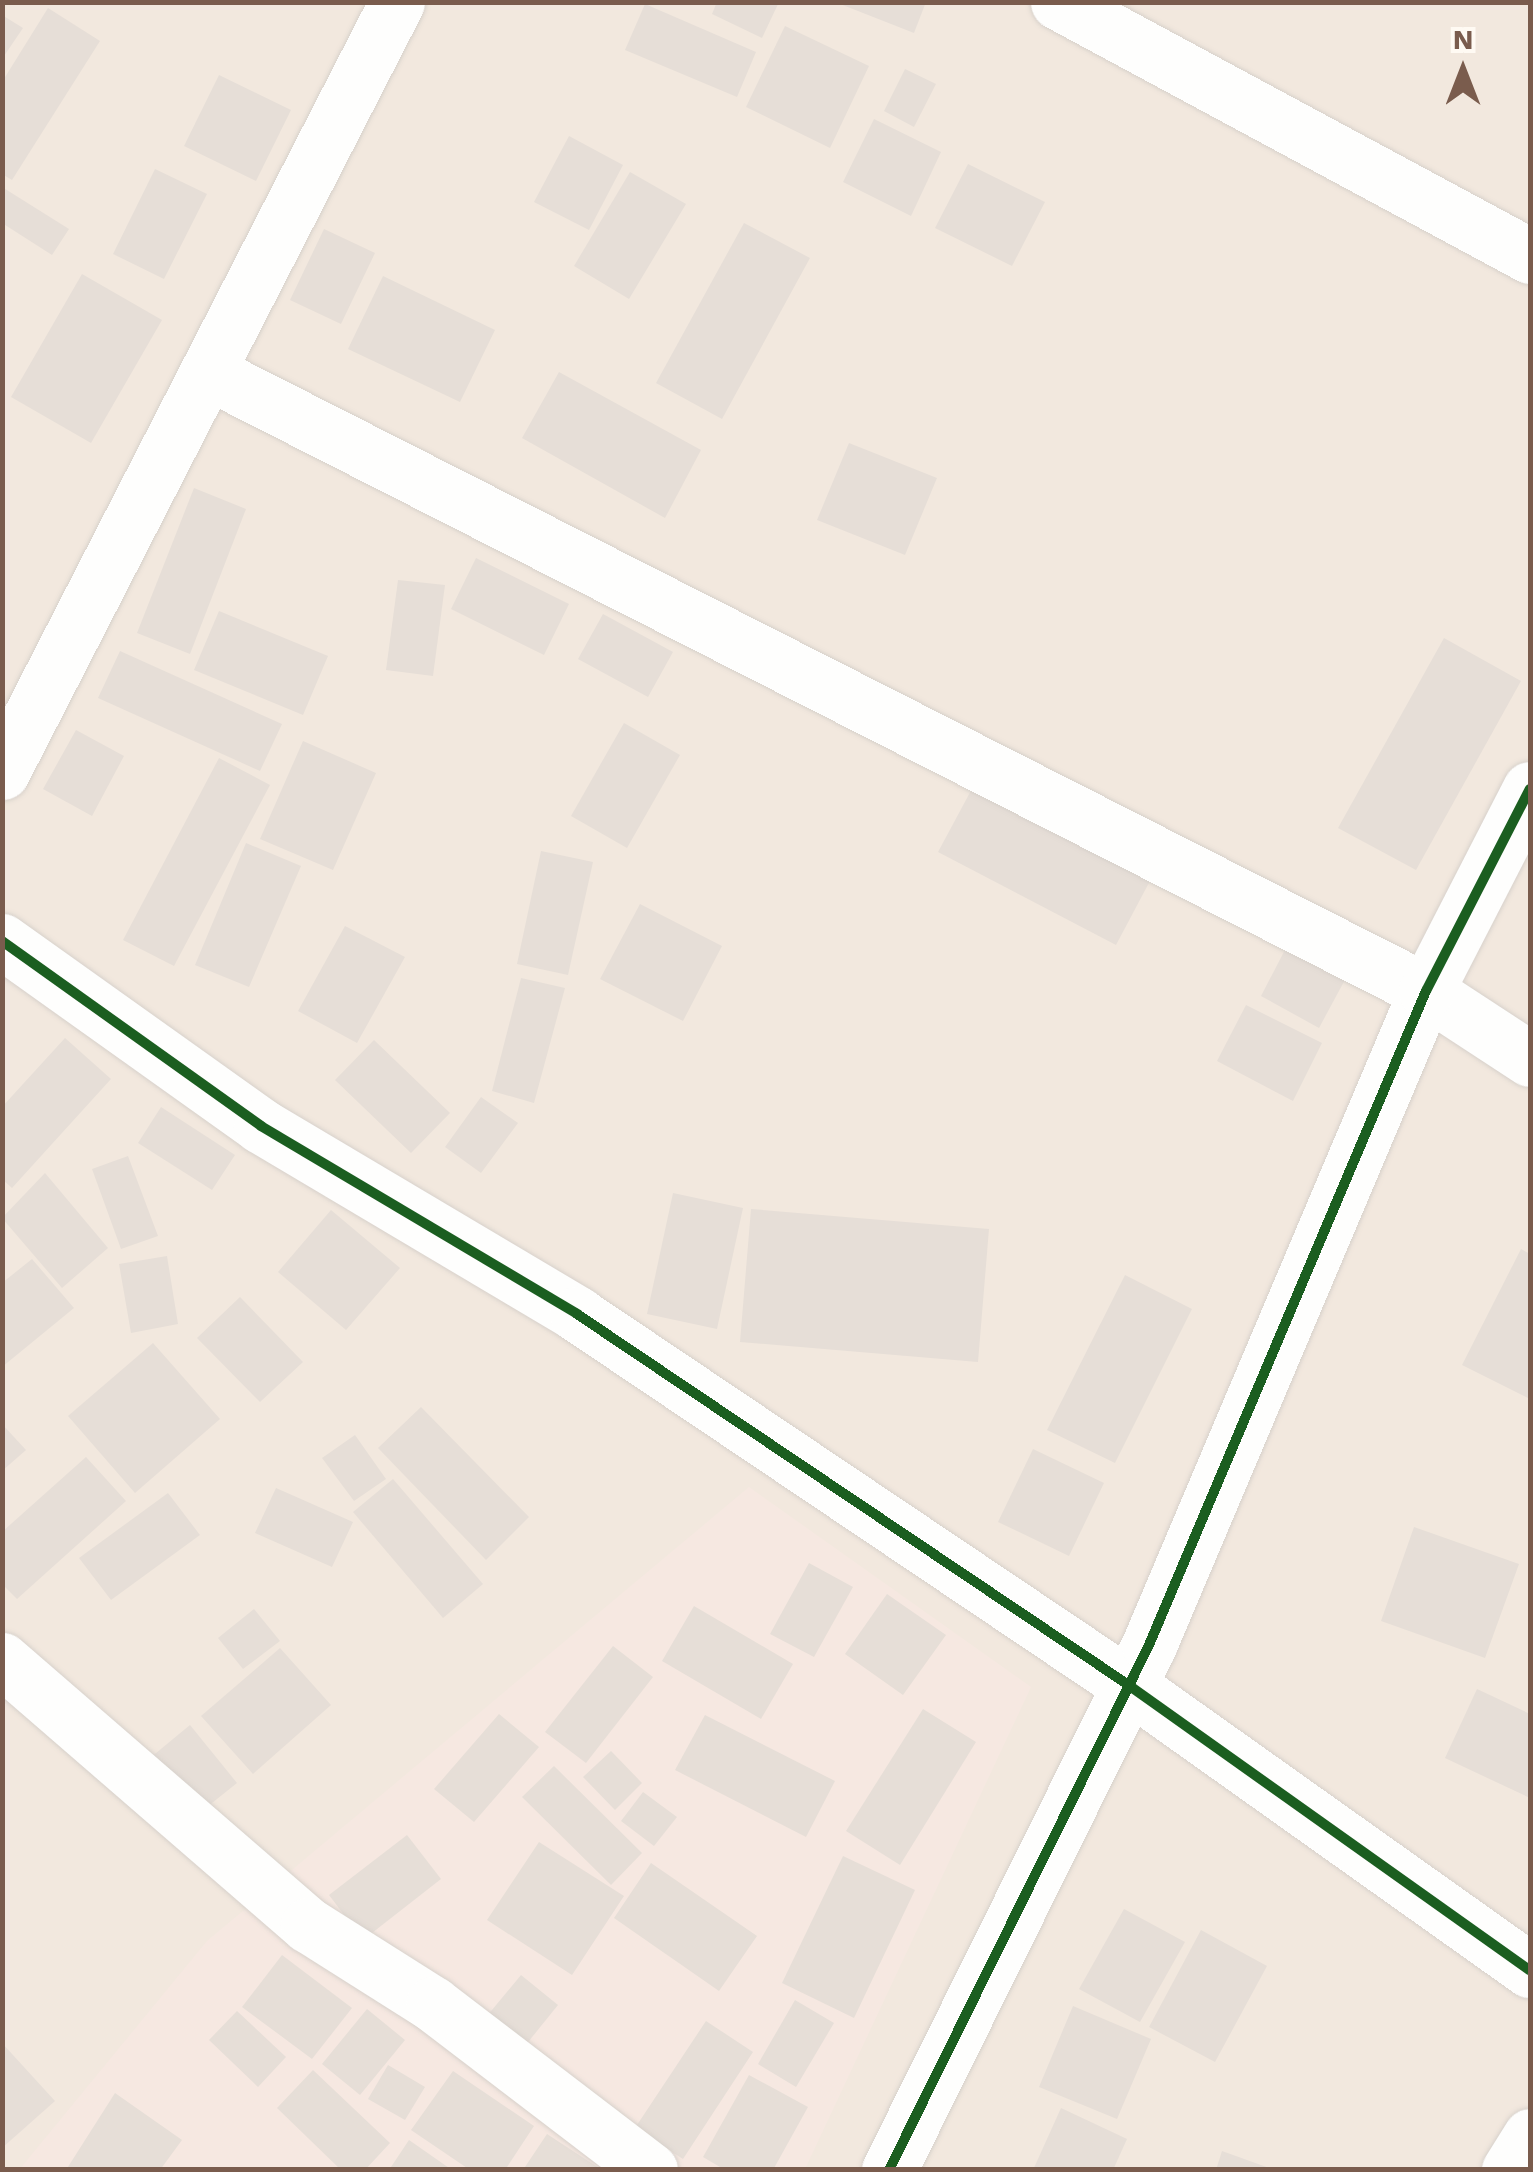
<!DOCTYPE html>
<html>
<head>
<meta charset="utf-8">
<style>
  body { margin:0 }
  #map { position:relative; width:1533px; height:2172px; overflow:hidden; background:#f9f5f0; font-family:"Work Sans",sans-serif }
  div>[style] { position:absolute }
  .residential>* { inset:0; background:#f2e8de }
  .commercial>* { inset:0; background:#f6e8e1 }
  .building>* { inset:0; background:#e6ded7 }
  .roads { filter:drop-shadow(0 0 2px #d7d1cb) drop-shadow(0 0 2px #d7d1cb) }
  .minor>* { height:55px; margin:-27.5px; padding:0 27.5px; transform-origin:27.5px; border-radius:27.5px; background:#fefefd }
  .cycleway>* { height:10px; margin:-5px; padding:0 5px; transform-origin:5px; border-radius:5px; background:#1b5e20 }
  span { translate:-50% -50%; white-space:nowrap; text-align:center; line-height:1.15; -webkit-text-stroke:8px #fffaf3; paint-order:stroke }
  .frame { position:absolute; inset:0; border:5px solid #7a5c4d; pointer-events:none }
  .north { position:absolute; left:1413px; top:20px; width:100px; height:100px; -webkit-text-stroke:8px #fffaf3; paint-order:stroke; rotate:0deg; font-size:28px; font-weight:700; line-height:40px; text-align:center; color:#7a5c4d }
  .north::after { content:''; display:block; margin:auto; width:35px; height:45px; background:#7a5c4d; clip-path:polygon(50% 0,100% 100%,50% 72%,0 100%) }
</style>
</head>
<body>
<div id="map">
  <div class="residential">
    <div style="clip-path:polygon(3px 3px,1530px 3px,1530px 2169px,3px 2169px)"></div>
  </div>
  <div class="commercial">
    <div style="clip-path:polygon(749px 1487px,1031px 1687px,805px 2169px,19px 2170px,207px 1941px)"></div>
  </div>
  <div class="building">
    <div style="clip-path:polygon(717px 2px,779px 2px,762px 38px,712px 14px)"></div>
    <div style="clip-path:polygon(835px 2px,926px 2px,914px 33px)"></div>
    <div style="clip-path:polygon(645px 4px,756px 52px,737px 97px,625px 50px)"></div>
    <div style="clip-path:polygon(48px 8px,100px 41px,12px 180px,2px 174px,2px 82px)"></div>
    <div style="clip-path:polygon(2px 15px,23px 28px,2px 59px)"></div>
    <div style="clip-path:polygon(785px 26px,869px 66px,830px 148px,746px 107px)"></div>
    <div style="clip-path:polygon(905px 69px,936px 84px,914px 127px,884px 111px)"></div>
    <div style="clip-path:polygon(219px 75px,291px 110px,256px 181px,184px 146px)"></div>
    <div style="clip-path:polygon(874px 119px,941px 152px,911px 216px,843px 182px)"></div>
    <div style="clip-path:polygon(569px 136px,623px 165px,589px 230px,534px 202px)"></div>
    <div style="clip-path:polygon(968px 164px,1045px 202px,1012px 266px,935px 228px)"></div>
    <div style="clip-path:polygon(155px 169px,207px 194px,164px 279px,113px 254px)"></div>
    <div style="clip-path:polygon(630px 172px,686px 204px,629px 299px,574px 266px)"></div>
    <div style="clip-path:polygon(2px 187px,69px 229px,52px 255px,2px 223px)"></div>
    <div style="clip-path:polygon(744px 223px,810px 258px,722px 419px,656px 383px)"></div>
    <div style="clip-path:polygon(324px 229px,375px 253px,341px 324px,290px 300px)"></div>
    <div style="clip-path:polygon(82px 274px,162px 320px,91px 443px,11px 397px)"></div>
    <div style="clip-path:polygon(383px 276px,495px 330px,460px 402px,348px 349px)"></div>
    <div style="clip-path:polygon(559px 372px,701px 450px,665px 518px,522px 438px)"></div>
    <div style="clip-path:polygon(849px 443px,937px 478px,905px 555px,817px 520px)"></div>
    <div style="clip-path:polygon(194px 488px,246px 509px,190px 654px,137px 633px)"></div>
    <div style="clip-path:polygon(476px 558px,569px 604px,544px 655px,451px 609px)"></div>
    <div style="clip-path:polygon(398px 580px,445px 585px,433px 676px,386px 670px)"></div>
    <div style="clip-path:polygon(219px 611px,328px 656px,303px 715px,194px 670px)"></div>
    <div style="clip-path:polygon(603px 614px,673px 652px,648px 697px,578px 659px)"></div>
    <div style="clip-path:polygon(1444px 638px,1521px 681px,1416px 870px,1338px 828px)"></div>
    <div style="clip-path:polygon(120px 651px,282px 724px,260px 771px,98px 698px)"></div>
    <div style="clip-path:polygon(624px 723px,680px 755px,627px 848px,571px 816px)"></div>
    <div style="clip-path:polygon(76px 730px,124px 756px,92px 816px,43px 789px)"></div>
    <div style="clip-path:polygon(303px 741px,376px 773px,333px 870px,260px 839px)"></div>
    <div style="clip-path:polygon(219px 758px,270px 785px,174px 966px,123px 940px)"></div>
    <div style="clip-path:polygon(974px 785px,1151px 879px,1116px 945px,938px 852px)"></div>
    <div style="clip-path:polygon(246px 843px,301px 866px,249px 987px,195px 965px)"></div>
    <div style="clip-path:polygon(541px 851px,593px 862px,568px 975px,517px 964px)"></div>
    <div style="clip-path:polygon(640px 904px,722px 946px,683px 1021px,600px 979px)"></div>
    <div style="clip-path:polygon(345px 926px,405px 957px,357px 1043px,298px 1011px)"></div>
    <div style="clip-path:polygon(1288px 944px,1347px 976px,1319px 1028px,1261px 996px)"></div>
    <div style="clip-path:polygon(521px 978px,565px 988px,534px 1103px,492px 1091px)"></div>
    <div style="clip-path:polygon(1246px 1005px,1322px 1043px,1293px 1101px,1217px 1061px)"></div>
    <div style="clip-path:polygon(65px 1038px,111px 1079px,12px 1188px,2px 1179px,2px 1107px)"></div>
    <div style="clip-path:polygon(374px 1040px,450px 1113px,411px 1153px,335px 1080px)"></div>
    <div style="clip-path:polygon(481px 1097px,518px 1123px,481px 1173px,445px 1147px)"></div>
    <div style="clip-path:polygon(161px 1107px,235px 1155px,212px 1190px,138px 1143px)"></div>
    <div style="clip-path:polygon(128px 1156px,158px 1236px,121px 1249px,92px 1169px)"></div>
    <div style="clip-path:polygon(45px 1173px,108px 1248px,62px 1288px,2px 1218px)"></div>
    <div style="clip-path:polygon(673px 1193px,743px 1208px,717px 1329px,647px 1314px)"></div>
    <div style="clip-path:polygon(751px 1209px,989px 1229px,978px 1362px,740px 1342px)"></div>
    <div style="clip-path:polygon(331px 1210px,400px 1268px,346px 1330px,278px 1272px)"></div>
    <div style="clip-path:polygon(1521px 1249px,1530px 1254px,1530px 1399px,1462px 1365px)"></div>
    <div style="clip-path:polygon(167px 1256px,178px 1324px,131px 1333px,119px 1264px)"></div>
    <div style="clip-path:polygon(32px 1259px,74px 1308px,2px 1367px,2px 1283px)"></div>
    <div style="clip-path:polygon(1125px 1275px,1192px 1309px,1115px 1463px,1047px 1430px)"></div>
    <div style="clip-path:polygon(240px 1297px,303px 1362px,260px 1402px,197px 1338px)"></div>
    <div style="clip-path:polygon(153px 1343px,220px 1419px,135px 1493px,68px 1416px)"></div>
    <div style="clip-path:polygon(421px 1407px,529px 1517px,486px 1560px,378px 1448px)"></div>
    <div style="clip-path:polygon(2px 1424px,26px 1450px,2px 1471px)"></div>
    <div style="clip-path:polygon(355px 1435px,386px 1479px,354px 1501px,322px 1458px)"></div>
    <div style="clip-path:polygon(1033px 1449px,1104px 1483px,1069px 1556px,998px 1522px)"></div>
    <div style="clip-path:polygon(86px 1457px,126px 1501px,17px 1599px,2px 1584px,2px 1532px)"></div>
    <div style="clip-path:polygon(393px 1479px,483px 1584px,443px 1618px,353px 1512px)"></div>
    <div style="clip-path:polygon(276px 1488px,353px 1522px,332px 1567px,255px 1533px)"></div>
    <div style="clip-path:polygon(168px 1493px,200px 1535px,111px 1600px,79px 1558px)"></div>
    <div style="clip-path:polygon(1414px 1527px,1519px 1564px,1485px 1658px,1381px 1621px)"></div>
    <div style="clip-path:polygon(809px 1563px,853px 1587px,814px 1657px,770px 1634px)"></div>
    <div style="clip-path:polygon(887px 1594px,946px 1635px,903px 1695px,845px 1654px)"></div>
    <div style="clip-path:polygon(694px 1606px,793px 1664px,761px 1719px,662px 1661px)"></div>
    <div style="clip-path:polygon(254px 1609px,280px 1641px,243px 1669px,218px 1638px)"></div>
    <div style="clip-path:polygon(613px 1646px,653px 1677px,586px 1763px,545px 1732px)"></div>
    <div style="clip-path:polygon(280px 1648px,331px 1705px,253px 1774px,201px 1716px)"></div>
    <div style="clip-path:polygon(1477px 1689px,1530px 1714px,1530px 1798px,1445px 1758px)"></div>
    <div style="clip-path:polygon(923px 1709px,976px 1742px,900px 1865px,846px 1831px)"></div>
    <div style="clip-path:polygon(499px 1714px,539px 1747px,474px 1822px,434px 1789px)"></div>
    <div style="clip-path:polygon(705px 1715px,835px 1781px,806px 1837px,675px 1770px)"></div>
    <div style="clip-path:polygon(190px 1725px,237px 1783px,197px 1815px,150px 1758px)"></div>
    <div style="clip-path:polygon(611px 1751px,642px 1783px,615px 1810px,583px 1777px)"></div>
    <div style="clip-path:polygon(554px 1766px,642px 1853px,611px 1885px,522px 1797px)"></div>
    <div style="clip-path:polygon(643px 1792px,677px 1817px,654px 1846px,621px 1821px)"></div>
    <div style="clip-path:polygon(407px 1835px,441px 1879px,363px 1940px,329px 1895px)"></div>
    <div style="clip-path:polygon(539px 1842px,624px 1896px,572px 1975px,487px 1920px)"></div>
    <div style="clip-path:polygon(843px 1856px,915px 1890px,854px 2018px,782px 1983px)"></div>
    <div style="clip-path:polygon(651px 1863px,757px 1936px,719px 1991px,614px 1918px)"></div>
    <div style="clip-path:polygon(1124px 1909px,1185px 1942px,1140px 2022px,1079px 1989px)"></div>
    <div style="clip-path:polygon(1201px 1930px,1267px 1966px,1215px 2062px,1149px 2027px)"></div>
    <div style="clip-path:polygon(282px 1955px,352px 2008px,312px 2059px,242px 2007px)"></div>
    <div style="clip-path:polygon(521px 1975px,558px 2005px,520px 2052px,482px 2022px)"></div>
    <div style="clip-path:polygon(795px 2000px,834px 2023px,796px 2087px,758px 2064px)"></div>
    <div style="clip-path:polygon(1073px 2006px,1151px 2039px,1117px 2119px,1039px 2087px)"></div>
    <div style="clip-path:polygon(367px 2009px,405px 2040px,360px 2095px,322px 2064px)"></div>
    <div style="clip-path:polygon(237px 2011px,286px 2057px,258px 2087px,209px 2040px)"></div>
    <div style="clip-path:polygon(706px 2021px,753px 2052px,683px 2159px,635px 2128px)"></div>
    <div style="clip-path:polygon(2px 2043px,55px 2101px,2px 2148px)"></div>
    <div style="clip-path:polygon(388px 2065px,425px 2087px,405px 2120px,368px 2099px)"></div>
    <div style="clip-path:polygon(313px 2070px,390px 2143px,365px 2170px,341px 2170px,277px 2108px)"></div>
    <div style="clip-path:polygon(453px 2071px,534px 2126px,505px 2170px,470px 2170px,411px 2130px)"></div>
    <div style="clip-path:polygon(749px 2075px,808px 2107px,773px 2170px,725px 2170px,703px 2157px)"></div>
    <div style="clip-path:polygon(115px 2093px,182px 2140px,160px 2170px,66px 2170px)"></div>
    <div style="clip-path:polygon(1061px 2108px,1127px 2139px,1113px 2170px,1033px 2170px)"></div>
    <div style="clip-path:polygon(547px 2134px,602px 2170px,523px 2170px)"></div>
    <div style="clip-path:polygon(409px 2140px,452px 2170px,389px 2170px)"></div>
    <div style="clip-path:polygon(1222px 2151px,1272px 2169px,1272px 2170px,1216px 2170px)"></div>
  </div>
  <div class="roads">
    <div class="minor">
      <div style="left:1058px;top:2px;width:536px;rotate:28.29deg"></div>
      <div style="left:208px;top:372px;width:1366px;rotate:26.94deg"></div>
      <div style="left:1426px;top:991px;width:124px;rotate:33.2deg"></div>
      <div style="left:2px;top:772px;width:865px;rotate:-62.84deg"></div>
      <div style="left:2px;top:941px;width:318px;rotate:35.5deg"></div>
      <div style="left:261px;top:1126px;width:368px;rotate:30.7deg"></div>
      <div style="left:577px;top:1314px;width:663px;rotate:33.93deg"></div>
      <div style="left:1127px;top:1684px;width:494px;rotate:35.4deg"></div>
      <div style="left:2px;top:1660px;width:405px;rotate:40.9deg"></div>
      <div style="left:308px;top:1925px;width:148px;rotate:32.3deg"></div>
      <div style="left:433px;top:2004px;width:273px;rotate:37.4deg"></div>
      <div style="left:889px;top:2170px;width:586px;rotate:-63.65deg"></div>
      <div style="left:1149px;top:1645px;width:710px;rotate:-67.05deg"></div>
      <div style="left:1426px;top:991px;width:227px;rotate:-62.8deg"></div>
      <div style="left:1509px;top:2170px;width:40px;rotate:-58deg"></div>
    </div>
  </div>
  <div class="cycleway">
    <div style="left:2px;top:941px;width:318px;rotate:35.5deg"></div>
    <div style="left:261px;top:1126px;width:368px;rotate:30.7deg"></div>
    <div style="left:577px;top:1314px;width:663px;rotate:33.93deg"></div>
    <div style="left:1127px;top:1684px;width:494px;rotate:35.4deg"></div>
    <div style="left:889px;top:2170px;width:586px;rotate:-63.65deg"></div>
    <div style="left:1149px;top:1645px;width:710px;rotate:-67.05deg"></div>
    <div style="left:1426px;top:991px;width:227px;rotate:-62.8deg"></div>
  </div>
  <div class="frame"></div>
  <div class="north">N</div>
</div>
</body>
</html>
